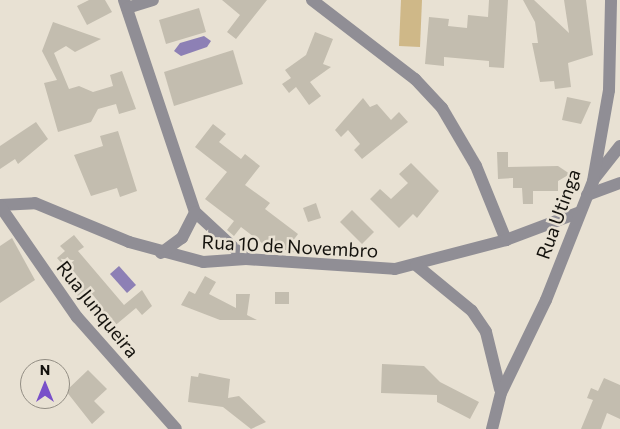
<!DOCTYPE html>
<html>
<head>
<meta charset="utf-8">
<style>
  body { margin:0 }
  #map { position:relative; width:620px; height:429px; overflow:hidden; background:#e8e1d3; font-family:Commissioner,sans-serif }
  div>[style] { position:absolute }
  .green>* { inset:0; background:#cfb888 }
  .water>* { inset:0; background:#8d80b5 }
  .building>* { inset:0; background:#c3bdaf }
  .street>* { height:12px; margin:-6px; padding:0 6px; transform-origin:6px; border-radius:6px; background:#908e95 }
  span { translate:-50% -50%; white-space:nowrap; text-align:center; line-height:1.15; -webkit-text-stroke:5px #e8e1d3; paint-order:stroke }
  .street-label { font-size:19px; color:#14120d }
  .north { position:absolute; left:20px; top:359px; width:50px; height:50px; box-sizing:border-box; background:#e8e1d3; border:1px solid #938e84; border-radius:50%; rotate:0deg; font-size:14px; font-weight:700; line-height:20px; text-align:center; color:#14120d }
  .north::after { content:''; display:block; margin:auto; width:18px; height:22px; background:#7950c9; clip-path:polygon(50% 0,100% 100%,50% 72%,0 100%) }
</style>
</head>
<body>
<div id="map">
  <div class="green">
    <div style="clip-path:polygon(401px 0,422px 0,420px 47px,399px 46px)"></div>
  </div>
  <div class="water">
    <div style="clip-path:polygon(204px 36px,211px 41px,207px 47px,181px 56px,174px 51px,180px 43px)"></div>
    <div style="clip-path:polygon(119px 266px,136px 285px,127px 293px,110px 274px)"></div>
  </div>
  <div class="building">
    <div style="clip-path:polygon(89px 0,105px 0,112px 12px,87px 25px,77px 6px)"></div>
    <div style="clip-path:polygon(222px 0,267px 0,236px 39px,227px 32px,240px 15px)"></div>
    <div style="clip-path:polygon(489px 0,508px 0,504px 68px,489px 67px,489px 61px,444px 57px,444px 66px,425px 64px,429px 17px,449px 19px,448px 26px,467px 28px,468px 15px,488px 17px)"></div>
    <div style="clip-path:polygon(523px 0,534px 0,569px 33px,564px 0,586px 0,593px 55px,568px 63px,571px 87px,555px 89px,554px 81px,540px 82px,532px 43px,538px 43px,535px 22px)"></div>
    <div style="clip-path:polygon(199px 8px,206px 32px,166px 44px,159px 20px)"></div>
    <div style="clip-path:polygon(53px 22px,101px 39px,75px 52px,66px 46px,54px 53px,69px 89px,79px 86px,93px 92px,113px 86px,110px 75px,122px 71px,136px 109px,119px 114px,116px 104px,98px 109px,91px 122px,58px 132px,44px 83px,57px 80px,42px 51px)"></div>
    <div style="clip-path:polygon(315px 32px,333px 39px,323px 64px,331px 67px,310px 82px,321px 96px,309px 105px,296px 87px,289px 93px,282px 84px,291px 78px,285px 70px,306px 55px)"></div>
    <div style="clip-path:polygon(233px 50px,243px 84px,174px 106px,164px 72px)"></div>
    <div style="clip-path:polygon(567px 97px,591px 102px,581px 124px,562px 120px)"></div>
    <div style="clip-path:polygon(363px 98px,370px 107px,377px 104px,391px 120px,399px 112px,408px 122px,362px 159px,354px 150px,360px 144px,348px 130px,341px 137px,335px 130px)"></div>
    <div style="clip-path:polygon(36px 122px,48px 139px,18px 164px,15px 159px,0 169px,0 146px)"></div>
    <div style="clip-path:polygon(213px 124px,226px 134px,219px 142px,241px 159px,245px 154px,260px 166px,245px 185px,270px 203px,265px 209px,298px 234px,292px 242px,303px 251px,300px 254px,282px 249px,275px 253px,241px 227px,234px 236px,227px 230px,234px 221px,205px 199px,227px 172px,195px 147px)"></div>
    <div style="clip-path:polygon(118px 131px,137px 191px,120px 197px,117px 188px,91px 196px,74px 155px,103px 146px,100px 136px)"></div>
    <div style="clip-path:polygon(497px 152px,508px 152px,508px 167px,558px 166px,570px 174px,558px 181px,558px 191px,533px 191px,533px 204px,523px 204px,522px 188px,513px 188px,513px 178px,498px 179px)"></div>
    <div style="clip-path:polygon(411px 163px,439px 191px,417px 218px,413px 214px,399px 228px,370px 199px,380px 189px,391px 199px,408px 183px,399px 174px)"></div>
    <div style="clip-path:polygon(316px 203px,321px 218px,308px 222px,303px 208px)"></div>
    <div style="clip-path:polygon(352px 210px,374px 232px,362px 244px,340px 222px)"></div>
    <div style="clip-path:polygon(74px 235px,84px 247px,78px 251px,124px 305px,142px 290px,152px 306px,142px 315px,136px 308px,112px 328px,88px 300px,84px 303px,77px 295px,84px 289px,57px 258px,65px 251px,60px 246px)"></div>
    <div style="clip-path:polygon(12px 238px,35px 280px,0 303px,0 246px)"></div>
    <div style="clip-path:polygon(205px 276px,216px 282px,209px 294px,236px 308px,236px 294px,250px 294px,247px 315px,257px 320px,220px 320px,181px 305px,189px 291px,195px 294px)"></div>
    <div style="clip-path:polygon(275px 292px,289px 292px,289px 304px,275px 304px)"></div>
    <div style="clip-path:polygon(382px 364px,424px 366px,440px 382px,479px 402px,470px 419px,437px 402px,437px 395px,381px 393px)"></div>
    <div style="clip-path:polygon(88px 370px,107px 389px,94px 401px,105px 412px,92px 424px,66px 391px)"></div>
    <div style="clip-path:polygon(199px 373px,230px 379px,228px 398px,239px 396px,266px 422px,251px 429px,223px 407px,188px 402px,191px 376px,198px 377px)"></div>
    <div style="clip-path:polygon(604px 378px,620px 385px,620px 419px,607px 413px,601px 429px,581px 429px,593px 400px,587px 398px,591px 388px,598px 391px)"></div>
  </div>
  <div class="street">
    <div style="left:124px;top:0;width:224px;rotate:71.5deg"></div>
    <div style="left:195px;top:212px;width:69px;rotate:42.7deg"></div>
    <div style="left:312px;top:0;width:130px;rotate:37.5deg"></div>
    <div style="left:415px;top:79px;width:40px;rotate:47deg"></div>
    <div style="left:442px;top:108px;width:67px;rotate:59.6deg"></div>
    <div style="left:476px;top:166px;width:80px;rotate:67.9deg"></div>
    <div style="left:127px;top:8px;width:27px;rotate:-17deg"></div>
    <div style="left:594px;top:179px;width:42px;rotate:-51.8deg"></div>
    <div style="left:587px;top:195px;width:35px;rotate:-20deg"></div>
    <div style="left:0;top:205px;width:35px;rotate:-3deg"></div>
    <div style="left:35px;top:203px;width:102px;rotate:22.5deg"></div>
    <div style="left:129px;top:242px;width:77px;rotate:15.1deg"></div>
    <div style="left:203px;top:262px;width:43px;rotate:-4deg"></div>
    <div style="left:246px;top:259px;width:149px;rotate:3.8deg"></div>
    <div style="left:395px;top:269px;width:115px;rotate:-14.6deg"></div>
    <div style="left:506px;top:240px;width:79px;rotate:-20.7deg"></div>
    <div style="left:0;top:206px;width:135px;rotate:55.3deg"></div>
    <div style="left:77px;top:317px;width:149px;rotate:48.5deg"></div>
    <div style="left:161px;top:253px;width:26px;rotate:-36deg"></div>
    <div style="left:182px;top:238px;width:29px;rotate:-63deg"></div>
    <div style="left:416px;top:265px;width:72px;rotate:39.4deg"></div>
    <div style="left:472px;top:311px;width:25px;rotate:56deg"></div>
    <div style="left:486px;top:332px;width:59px;rotate:76.2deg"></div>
    <div style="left:492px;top:429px;width:37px;rotate:-76deg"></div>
    <div style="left:501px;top:393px;width:103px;rotate:-64.2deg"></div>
    <div style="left:546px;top:300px;width:128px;rotate:-68.4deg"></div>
    <div style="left:593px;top:181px;width:92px;rotate:-80deg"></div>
    <div style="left:609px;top:90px;width:90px;rotate:-88.7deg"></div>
  </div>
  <div class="street-label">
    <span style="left:558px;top:214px;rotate:-70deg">Rua Utinga</span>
    <span style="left:290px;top:246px;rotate:3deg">Rua 10 de Novembro</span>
    <span style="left:98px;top:309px;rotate:51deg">Rua Junqueira</span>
  </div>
  <div class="north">N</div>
</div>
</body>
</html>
